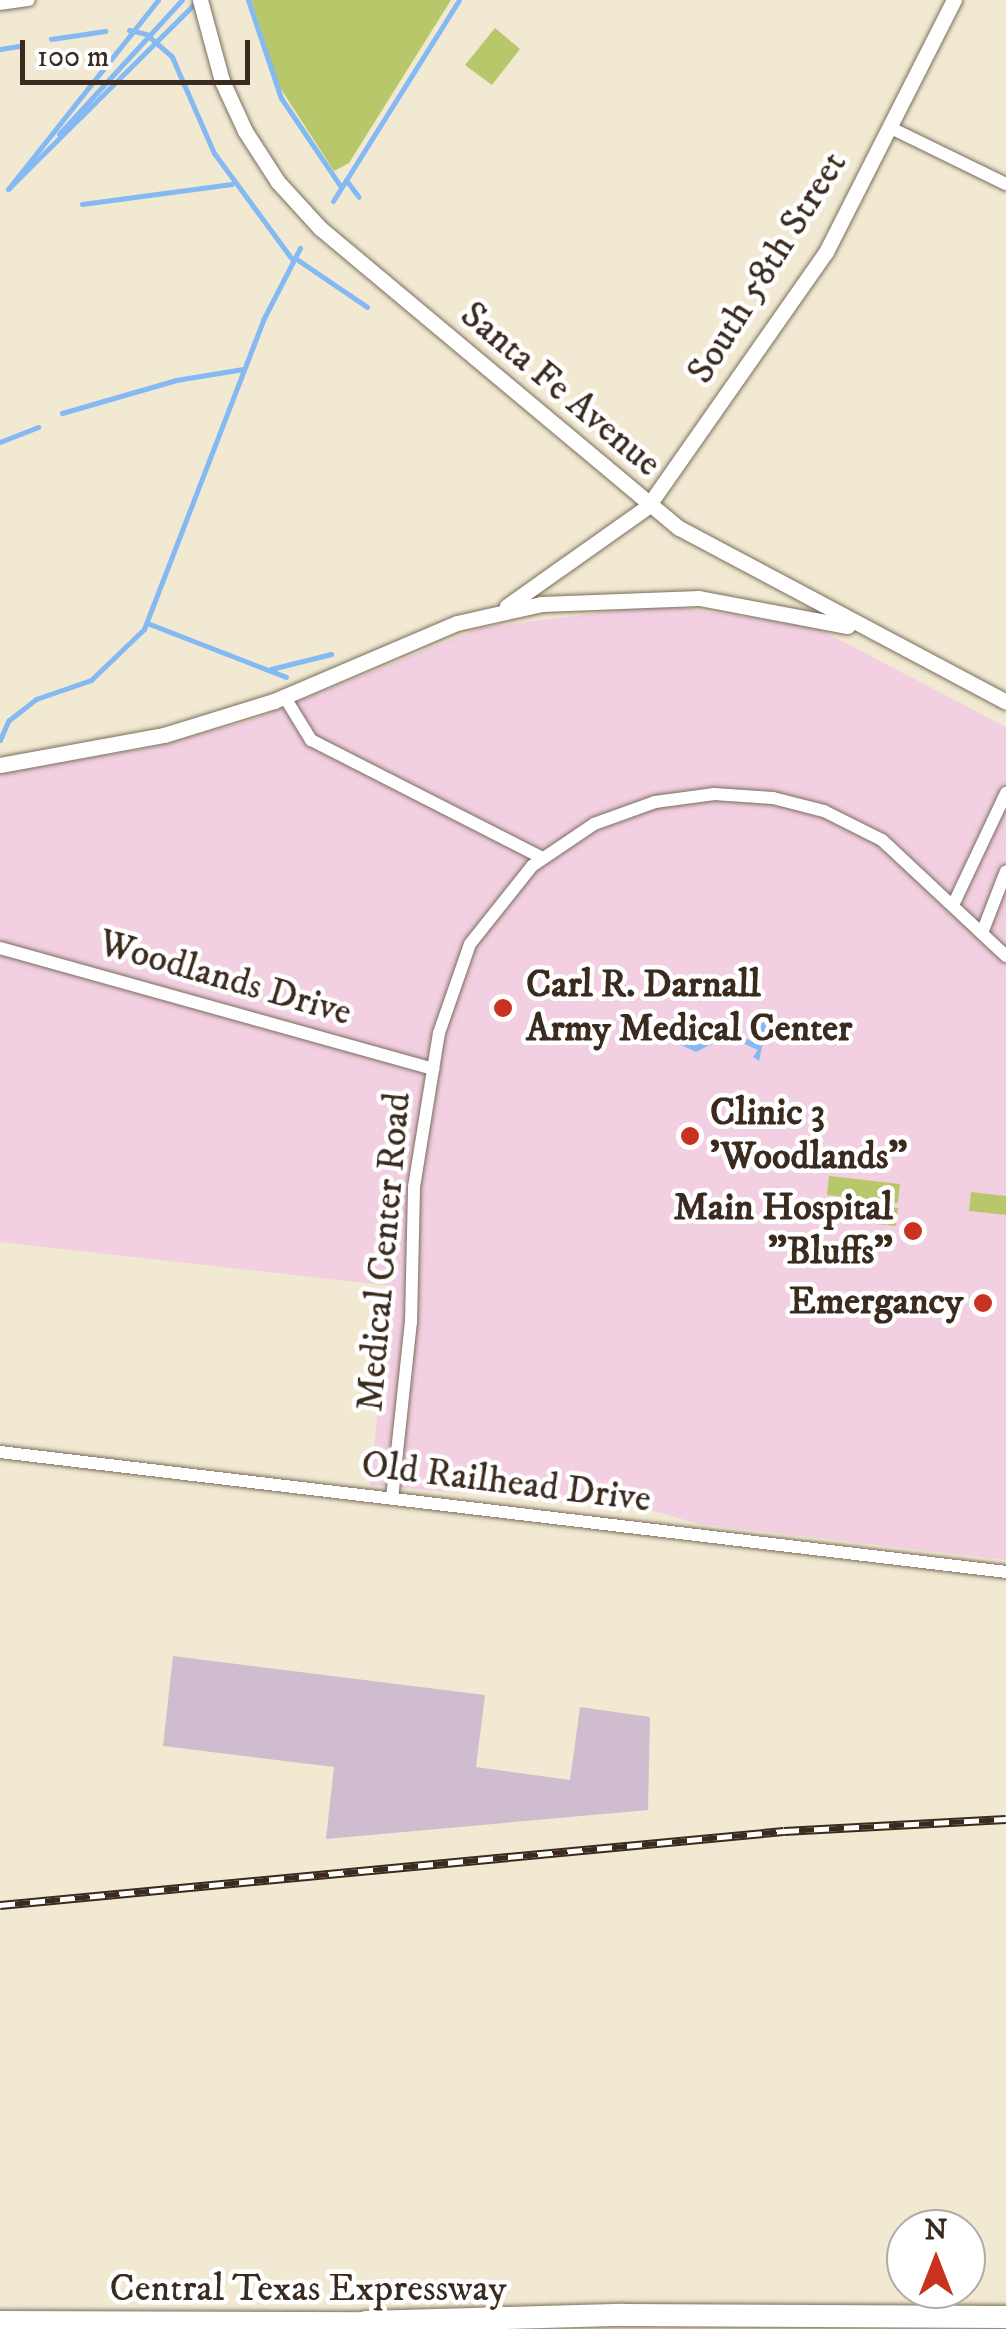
<!DOCTYPE html>
<html>
<head>
<meta charset="utf-8">
<style>
  body { margin:0 }
  #map { position:relative; width:1006px; height:2329px; overflow:hidden; background:#f1e9d1; font-family:"IM FELL DW Pica",serif }
  div>[style] { position:absolute }
  .built>* { inset:0; background:#f2cfe1 }
  .industrial>* { inset:0; background:#cfbdcf }
  .green>* { inset:0; background:#b8c769 }
  .water>* { inset:0; background:#85b9f3 }
  .stream>* { height:5px; margin:-2.5px; padding:0 2.5px; transform-origin:2.5px; border-radius:2.5px; background:#85b9f3 }
  .roads { filter:drop-shadow(0 0 2px #7b6d5d) drop-shadow(0 0 2px #7b6d5d) }
  .minor>* { height:12px; margin:-6px; padding:0 6px; transform-origin:6px; border-radius:6px; background:#fff }
  .tertiary>* { height:15px; margin:-7.5px; padding:0 7.5px; transform-origin:7.5px; border-radius:7.5px; background:#fff }
  .motorway>* { height:22px; margin:-11px; padding:0 11px; transform-origin:11px; border-radius:11px; background:#fff }
  .rail>* { height:9px; margin-top:-4.5px; transform-origin:0; background:repeating-linear-gradient(90deg,#fff 0 15px,#3b2a1e 0 30px); box-sizing:border-box; border-block:2px solid #3b2a1e }
  .dots>* { width:28px; height:28px; translate:-50% -50%; box-sizing:border-box; border:5px solid #fff; border-radius:50% }
  span { translate:-50% -50%; white-space:nowrap; text-align:center; line-height:1.15; -webkit-text-stroke:9px #fff; paint-order:stroke }
  .street-label { font-size:38px; color:#3b2a1e }
  .poi-label { font-size:38px; color:#3b2a1e; font-weight:700 }
  .left { translate:0 -50%; text-align:left }
  .right { translate:-100% -50%; text-align:right }
  .north { position:absolute; left:886px; top:2209px; width:100px; height:100px; box-sizing:border-box; background:#fff; border:2px solid #b1aaa5; border-radius:50%; rotate:0deg; font-size:28px; font-weight:700; line-height:40px; text-align:center; color:#3b2a1e }
  .north::after { content:''; display:block; margin:auto; width:35px; height:45px; background:#c8321e; clip-path:polygon(50% 0,100% 100%,50% 72%,0 100%) }
  .scale { position:absolute; left:20px; top:40px; width:230px; height:45px; box-sizing:border-box; border:5px solid #3b2a1e; border-top:0; padding-left:12px; font-size:30px; line-height:35px; white-space:nowrap; color:#3b2a1e; -webkit-text-stroke:8px #fff; paint-order:stroke }
</style>
</head>
<body>
<div id="map">
  <div class="built">
    <div style="clip-path:polygon(660px 605px,815px 627px,1006px 727px,1006px 1560px,699px 1524px,647px 1509px,370px 1485px,391px 1286px,0 1242px,0 774px,158px 746px,252px 720px,480px 628px)"></div>
  </div>
  <div class="industrial">
    <div style="clip-path:polygon(173px 1656px,485px 1695px,476px 1767px,570px 1780px,580px 1707px,650px 1717px,648px 1810px,326px 1839px,334px 1767px,163px 1746px)"></div>
  </div>
  <div class="green">
    <div style="clip-path:polygon(251px 0,451px 0,349px 163px,334px 171px,279px 86px)"></div>
    <div style="clip-path:polygon(495px 28px,520px 49px,492px 85px,465px 65px)"></div>
    <div style="clip-path:polygon(829px 1176px,900px 1184px,898px 1203px,827px 1195px)"></div>
    <div style="clip-path:polygon(971px 1192px,1006px 1196px,1006px 1215px,969px 1211px)"></div>
    <div style="clip-path:polygon(827px 1200px,898px 1208px,896px 1226px,825px 1219px)"></div>
  </div>
  <div class="water">
    <div style="clip-path:polygon(758px 1022px,775px 1024px,766px 1029px,759px 1061px,753px 1057px,758px 1050px,727px 1036px,696px 1052px,677px 1043px,678px 1024px,689px 1029px,684px 1040px,692px 1045px,708px 1028px,723px 1027px,761px 1046px)"></div>
  </div>
  <div class="stream">
    <div style="left:158px;top:0;width:241px;rotate:128.4deg"></div>
    <div style="left:8px;top:189px;width:265px;rotate:-44.8deg"></div>
    <div style="left:248px;top:0;width:103px;rotate:71.4deg"></div>
    <div style="left:281px;top:98px;width:107px;rotate:56deg"></div>
    <div style="left:129px;top:30px;width:17px;rotate:13deg"></div>
    <div style="left:146px;top:34px;width:35px;rotate:41deg"></div>
    <div style="left:172px;top:57px;width:105px;rotate:66.4deg"></div>
    <div style="left:214px;top:153px;width:132px;rotate:53.7deg"></div>
    <div style="left:51px;top:39px;width:55px;rotate:-8.4deg"></div>
    <div style="left:0;top:49px;width:19px;rotate:-9deg"></div>
    <div style="left:59px;top:134px;width:182px;rotate:-47.5deg"></div>
    <div style="left:346px;top:180px;width:21px;rotate:53deg"></div>
    <div style="left:333px;top:201px;width:237px;rotate:-57.9deg"></div>
    <div style="left:82px;top:204px;width:151px;rotate:-7.6deg"></div>
    <div style="left:295px;top:258px;width:87px;rotate:34.2deg"></div>
    <div style="left:62px;top:413px;width:119px;rotate:-16.1deg"></div>
    <div style="left:176px;top:380px;width:68px;rotate:-9.3deg"></div>
    <div style="left:0;top:442px;width:41px;rotate:-21.5deg"></div>
    <div style="left:147px;top:623px;width:149px;rotate:21.2deg"></div>
    <div style="left:271px;top:669px;width:62px;rotate:-14deg"></div>
    <div style="left:0;top:740px;width:21px;rotate:-67deg"></div>
    <div style="left:8px;top:721px;width:36px;rotate:-38deg"></div>
    <div style="left:36px;top:699px;width:58px;rotate:-19.1deg"></div>
    <div style="left:91px;top:680px;width:74px;rotate:-43.9deg"></div>
    <div style="left:144px;top:629px;width:331px;rotate:-68.9deg"></div>
    <div style="left:263px;top:320px;width:81px;rotate:-62.8deg"></div>
  </div>
  <div class="roads">
    <div class="minor">
      <div style="left:0;top:4px;width:29px;rotate:-8deg"></div>
      <div style="left:891px;top:128px;width:128px;rotate:26deg"></div>
      <div style="left:284px;top:696px;width:52px;rotate:58.5deg"></div>
      <div style="left:311px;top:740px;width:258px;rotate:27deg"></div>
      <div style="left:954px;top:903px;width:122px;rotate:-64.7deg"></div>
      <div style="left:982px;top:933px;width:66px;rotate:-68.8deg"></div>
      <div style="left:0;top:948px;width:450px;rotate:15.6deg"></div>
      <div style="left:0;top:1452px;width:1013px;rotate:6.8deg"></div>
      <div style="left:392px;top:1499px;width:178px;rotate:-83.9deg"></div>
      <div style="left:411px;top:1322px;width:135px;rotate:-88.7deg"></div>
      <div style="left:414px;top:1187px;width:156px;rotate:-80.8deg"></div>
      <div style="left:439px;top:1033px;width:94px;rotate:-70.8deg"></div>
      <div style="left:470px;top:944px;width:100px;rotate:-51.5deg"></div>
      <div style="left:532px;top:866px;width:75px;rotate:-34.1deg"></div>
      <div style="left:594px;top:824px;width:65px;rotate:-19.8deg"></div>
      <div style="left:655px;top:802px;width:60px;rotate:-7.7deg"></div>
      <div style="left:714px;top:794px;width:59px;rotate:3.9deg"></div>
      <div style="left:773px;top:798px;width:53px;rotate:14.3deg"></div>
      <div style="left:824px;top:811px;width:65px;rotate:26.6deg"></div>
      <div style="left:882px;top:840px;width:170px;rotate:43.1deg"></div>
    </div>
    <div class="tertiary">
      <div style="left:200px;top:0;width:84px;rotate:74.8deg"></div>
      <div style="left:222px;top:81px;width:55px;rotate:65.3deg"></div>
      <div style="left:245px;top:131px;width:61px;rotate:57.1deg"></div>
      <div style="left:278px;top:182px;width:62px;rotate:47.6deg"></div>
      <div style="left:320px;top:228px;width:468px;rotate:39.9deg"></div>
      <div style="left:679px;top:528px;width:370px;rotate:28deg"></div>
      <div style="left:507px;top:606px;width:173px;rotate:-35.3deg"></div>
      <div style="left:648px;top:506px;width:310px;rotate:-55deg"></div>
      <div style="left:826px;top:252px;width:283px;rotate:-63.1deg"></div>
      <div style="left:0;top:765px;width:167px;rotate:-10.4deg"></div>
      <div style="left:164px;top:735px;width:115px;rotate:-17.2deg"></div>
      <div style="left:274px;top:701px;width:199px;rotate:-23.1deg"></div>
      <div style="left:457px;top:623px;width:86px;rotate:-12.7deg"></div>
      <div style="left:541px;top:604px;width:158px;rotate:-2.2deg"></div>
      <div style="left:699px;top:598px;width:151px;rotate:10.7deg"></div>
    </div>
    <div class="motorway">
      <div style="left:0;top:2322px;width:377px;rotate:0.2deg"></div>
      <div style="left:366px;top:2322px;width:257px;rotate:-1.6deg"></div>
      <div style="left:623px;top:2315px;width:383px;rotate:0.3deg"></div>
    </div>
  </div>
  <div class="rail">
    <div style="left:0;top:1905px;width:787px;rotate:-5.39deg"></div>
    <div style="left:784px;top:1831px;width:222px;rotate:-3.1deg"></div>
  </div>
  <div class="dots">
    <div style="left:503px;top:1008px;background:#c8321e"></div>
    <div style="left:690px;top:1136px;background:#c8321e"></div>
    <div style="left:913px;top:1231px;background:#c8321e"></div>
    <div style="left:983px;top:1303px;background:#c8321e"></div>
  </div>
  <div class="street-label">
    <span style="left:768px;top:268px;rotate:-58deg">South 58th Street</span>
    <span style="left:560px;top:390px;rotate:40deg">Santa Fe Avenue</span>
    <span style="left:225px;top:979px;rotate:16deg">Woodlands Drive</span>
    <span style="left:385px;top:1252px;rotate:-85deg">Medical Center Road</span>
    <span style="left:506px;top:1483px;rotate:7deg">Old Railhead Drive</span>
    <span style="left:308px;top:2290px">Central Texas Expressway</span>
  </div>
  <div class="poi-label">
    <span class="left" style="left:526px;top:1008px">Carl R. Darnall<br>Army Medical Center</span>
    <span class="left" style="left:710px;top:1136px">Clinic 3<br>'Woodlands"</span>
    <span class="right" style="left:893px;top:1231px">Main Hospital<br>"Bluffs"</span>
    <span class="right" style="left:963px;top:1303px">Emergancy</span>
  </div>
  <div class="north">N</div>
  <div class="scale">100 m</div>
</div>
</body>
</html>
